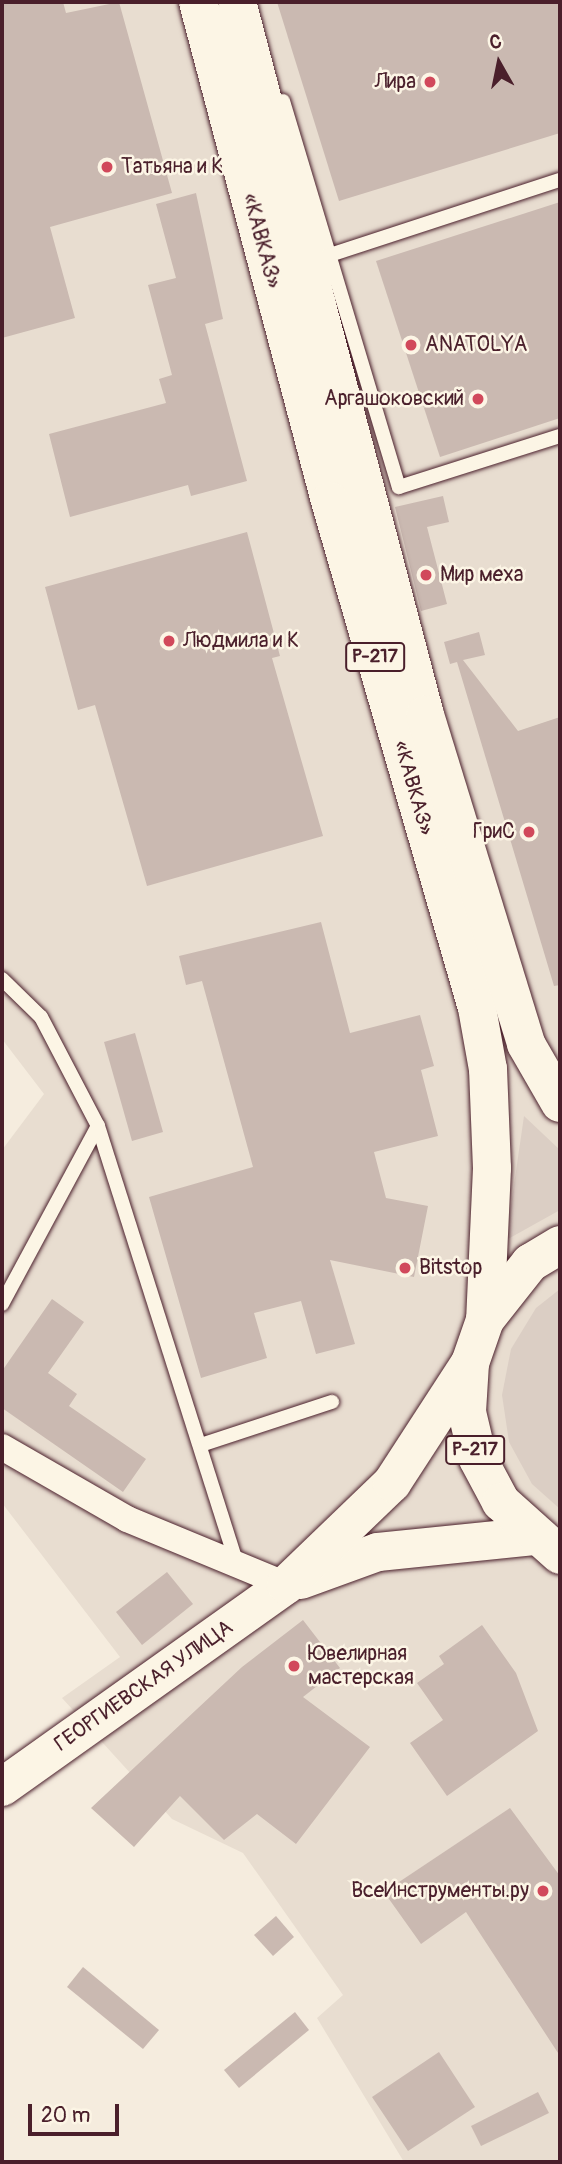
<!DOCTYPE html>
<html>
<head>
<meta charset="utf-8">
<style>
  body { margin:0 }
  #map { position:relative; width:562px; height:2164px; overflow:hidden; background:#f5ecde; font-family:Pangolin,sans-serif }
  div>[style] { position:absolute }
  .built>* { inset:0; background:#e8ddd0 }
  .green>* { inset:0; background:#dbcec4 }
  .building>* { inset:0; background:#cab9b1 }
  .roads { filter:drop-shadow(0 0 2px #4a1f2b) drop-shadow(0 0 2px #4a1f2b) }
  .lane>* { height:14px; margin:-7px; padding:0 7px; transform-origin:7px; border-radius:7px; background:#fcf5e5 }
  .street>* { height:26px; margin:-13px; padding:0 13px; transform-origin:13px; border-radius:13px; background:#fcf5e5 }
  .secondary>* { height:38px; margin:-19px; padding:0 19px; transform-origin:19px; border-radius:19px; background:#fcf5e5 }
  .primary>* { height:38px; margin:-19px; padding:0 19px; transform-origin:19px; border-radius:19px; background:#fcf5e5 }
  .dots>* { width:19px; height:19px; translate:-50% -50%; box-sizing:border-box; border:4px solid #fcf5e5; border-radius:50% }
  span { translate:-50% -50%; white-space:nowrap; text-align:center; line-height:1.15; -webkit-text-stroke:5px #fcf5e5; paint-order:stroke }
  .shield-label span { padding:2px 5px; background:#fcf5e5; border:2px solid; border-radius:5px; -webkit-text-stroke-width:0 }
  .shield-label { font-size:19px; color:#4a1f2b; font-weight:700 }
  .poi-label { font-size:21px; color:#4a1f2b }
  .right { translate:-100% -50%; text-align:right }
  .left { translate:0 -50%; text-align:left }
  .street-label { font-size:21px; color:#4a1f2b }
  .frame { position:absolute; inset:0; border:4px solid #4a1f2b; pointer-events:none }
  .north { position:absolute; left:464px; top:28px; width:70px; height:70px; -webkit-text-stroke:5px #fcf5e5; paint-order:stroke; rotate:351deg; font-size:19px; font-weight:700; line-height:28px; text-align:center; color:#4a1f2b }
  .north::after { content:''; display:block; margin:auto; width:24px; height:32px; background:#4a1f2b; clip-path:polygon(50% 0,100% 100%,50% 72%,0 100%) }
  .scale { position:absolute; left:28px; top:2104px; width:91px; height:32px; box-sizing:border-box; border:4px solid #4a1f2b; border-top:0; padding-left:9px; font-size:21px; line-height:24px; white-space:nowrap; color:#4a1f2b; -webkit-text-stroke:5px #fcf5e5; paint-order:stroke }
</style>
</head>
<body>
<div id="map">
  <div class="built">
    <div style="clip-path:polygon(2px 2px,560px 2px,560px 2162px,404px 2162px,317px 2018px,343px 1995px,243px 1853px,172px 1819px,62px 1698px,120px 1657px,2px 1503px,2px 1150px,44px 1094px,2px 1039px)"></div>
  </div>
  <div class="green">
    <div style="clip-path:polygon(524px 1116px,560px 1150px,560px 1210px,506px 1240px)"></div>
    <div style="clip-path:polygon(560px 1289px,560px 1509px,532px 1484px,509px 1442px,502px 1395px,511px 1349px,536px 1308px)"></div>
  </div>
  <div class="building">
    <div style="clip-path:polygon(2px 2px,63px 2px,66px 13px,119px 2px,172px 193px,50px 227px,75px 318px,2px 338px)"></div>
    <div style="clip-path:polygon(277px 2px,560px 2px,560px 133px,339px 201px)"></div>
    <div style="clip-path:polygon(196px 193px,223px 319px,205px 324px,247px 481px,191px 496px,188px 485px,70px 517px,49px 434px,166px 403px,159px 379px,172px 375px,148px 285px,176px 278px,156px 204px)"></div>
    <div style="clip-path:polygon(560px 202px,560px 418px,440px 457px,376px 261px)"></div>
    <div style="clip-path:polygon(443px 496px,449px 522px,427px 527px,447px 604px,421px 611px,395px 507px)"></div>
    <div style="clip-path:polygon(247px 532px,280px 656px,272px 658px,323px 836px,147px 886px,95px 705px,78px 710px,45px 587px)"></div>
    <div style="clip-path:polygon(479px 632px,485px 655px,463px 660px,518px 731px,560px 717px,560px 985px,554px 986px,457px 662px,450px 664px,444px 642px)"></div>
    <div style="clip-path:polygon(321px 922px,350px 1033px,420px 1015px,434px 1066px,421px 1070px,438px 1136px,374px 1152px,386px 1198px,428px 1206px,414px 1277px,330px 1260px,355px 1344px,316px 1354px,301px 1301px,254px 1313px,267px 1358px,201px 1378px,149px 1197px,253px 1167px,202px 981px,186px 985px,179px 956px)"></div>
    <div style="clip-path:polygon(135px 1033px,163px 1132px,132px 1141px,104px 1042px)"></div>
    <div style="clip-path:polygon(52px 1299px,84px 1322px,48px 1373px,77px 1394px,69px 1406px,146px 1459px,123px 1492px,2px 1408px,2px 1371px)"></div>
    <div style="clip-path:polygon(167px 1572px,193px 1604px,142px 1645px,116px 1612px)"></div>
    <div style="clip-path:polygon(303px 1620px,340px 1668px,303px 1697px,370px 1747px,296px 1844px,257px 1814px,224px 1840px,180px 1796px,134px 1847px,91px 1808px,242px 1667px)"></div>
    <div style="clip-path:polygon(482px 1625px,516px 1673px,538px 1731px,447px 1796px,410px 1743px,443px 1720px,417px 1683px,444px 1664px,439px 1656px)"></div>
    <div style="clip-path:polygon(510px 1808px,560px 1876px,560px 2056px,466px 1912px,421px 1944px,384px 1892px)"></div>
    <div style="clip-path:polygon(276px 1916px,294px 1937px,273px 1956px,254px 1935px)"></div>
    <div style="clip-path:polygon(83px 1967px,159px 2030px,143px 2049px,67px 1987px)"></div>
    <div style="clip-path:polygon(295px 2012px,309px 2030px,239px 2088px,224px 2070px)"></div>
    <div style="clip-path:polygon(439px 2052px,475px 2107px,408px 2151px,372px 2097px)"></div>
    <div style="clip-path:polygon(538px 2092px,549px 2113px,481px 2146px,471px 2126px)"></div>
  </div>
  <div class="roads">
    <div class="lane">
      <div style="left:283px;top:101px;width:403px;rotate:73.3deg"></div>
      <div style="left:399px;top:487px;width:169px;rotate:-17.6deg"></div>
      <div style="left:327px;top:256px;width:245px;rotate:-18.1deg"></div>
      <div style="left:2px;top:979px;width:54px;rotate:44.3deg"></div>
      <div style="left:41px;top:1017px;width:123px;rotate:62.4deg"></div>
      <div style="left:98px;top:1126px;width:460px;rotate:72.4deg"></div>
      <div style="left:2px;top:1304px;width:202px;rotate:-61.7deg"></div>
      <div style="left:201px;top:1445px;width:138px;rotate:-18.2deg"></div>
    </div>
    <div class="street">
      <div style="left:2px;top:1447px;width:144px;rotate:29.9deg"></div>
      <div style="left:127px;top:1519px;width:172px;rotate:22.5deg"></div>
    </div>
    <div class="secondary">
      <div style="left:301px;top:1580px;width:82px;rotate:-20deg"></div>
      <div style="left:378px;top:1552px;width:159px;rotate:-5.8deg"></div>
      <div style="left:2px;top:1787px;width:349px;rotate:-35.4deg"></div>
      <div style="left:286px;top:1585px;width:147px;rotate:-43.9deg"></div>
      <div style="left:392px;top:1483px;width:143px;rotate:-57deg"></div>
    </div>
    <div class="primary">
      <div style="left:198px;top:2px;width:516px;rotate:75.18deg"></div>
      <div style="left:330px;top:501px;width:528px;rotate:73.83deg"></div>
      <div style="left:477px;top:1008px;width:62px;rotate:79.8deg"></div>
      <div style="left:488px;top:1069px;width:99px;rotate:87.7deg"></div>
      <div style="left:492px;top:1168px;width:152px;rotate:92.6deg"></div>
      <div style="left:485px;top:1320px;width:46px;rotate:109.2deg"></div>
      <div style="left:470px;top:1363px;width:49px;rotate:93.5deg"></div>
      <div style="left:467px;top:1412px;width:48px;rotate:76.8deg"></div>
      <div style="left:478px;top:1459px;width:49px;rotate:61.9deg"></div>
      <div style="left:501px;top:1502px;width:79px;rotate:41.9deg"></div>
      <div style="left:237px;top:2px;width:737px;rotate:75.23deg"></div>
      <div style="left:425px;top:715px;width:344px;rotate:72.9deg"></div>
      <div style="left:526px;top:1044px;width:68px;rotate:60deg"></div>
      <div style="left:485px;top:1320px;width:73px;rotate:-51.7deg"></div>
      <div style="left:530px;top:1263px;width:35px;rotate:-31deg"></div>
    </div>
  </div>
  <div class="dots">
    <div style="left:430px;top:82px;background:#d1495b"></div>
    <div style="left:107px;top:167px;background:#d1495b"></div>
    <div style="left:411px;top:345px;background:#d1495b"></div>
    <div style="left:478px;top:399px;background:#d1495b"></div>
    <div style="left:426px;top:575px;background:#d1495b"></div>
    <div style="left:169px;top:641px;background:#d1495b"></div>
    <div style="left:529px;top:832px;background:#d1495b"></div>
    <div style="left:405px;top:1268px;background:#d1495b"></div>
    <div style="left:294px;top:1666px;background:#d1495b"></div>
    <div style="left:543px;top:1891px;background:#d1495b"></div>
  </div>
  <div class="shield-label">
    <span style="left:375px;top:657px">Р-217</span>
    <span style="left:475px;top:1450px">Р-217</span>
  </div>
  <div class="poi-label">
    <span class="right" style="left:416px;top:82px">Лира</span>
    <span class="left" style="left:121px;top:167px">Татьяна и К</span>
    <span class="left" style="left:425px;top:345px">ANATOLYA</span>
    <span class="right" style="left:464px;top:399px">Аргашоковский</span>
    <span class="left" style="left:440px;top:575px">Мир меха</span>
    <span class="left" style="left:183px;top:641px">Людмила и К</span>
    <span class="right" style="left:515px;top:832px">ГриС</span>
    <span class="left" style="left:419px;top:1268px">Bitstop</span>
    <span class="left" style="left:308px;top:1666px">Ювелирная<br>мастерская</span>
    <span class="right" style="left:529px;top:1891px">ВсеИнструменты.ру</span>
  </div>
  <div class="street-label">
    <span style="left:261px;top:241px;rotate:75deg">«КАВКАЗ»</span>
    <span style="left:413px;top:788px;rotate:74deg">«КАВКАЗ»</span>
    <span style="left:144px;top:1686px;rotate:-35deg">ГЕОРГИЕВСКАЯ УЛИЦА</span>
  </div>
  <div class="frame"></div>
  <div class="north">С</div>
  <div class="scale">20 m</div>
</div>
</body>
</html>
